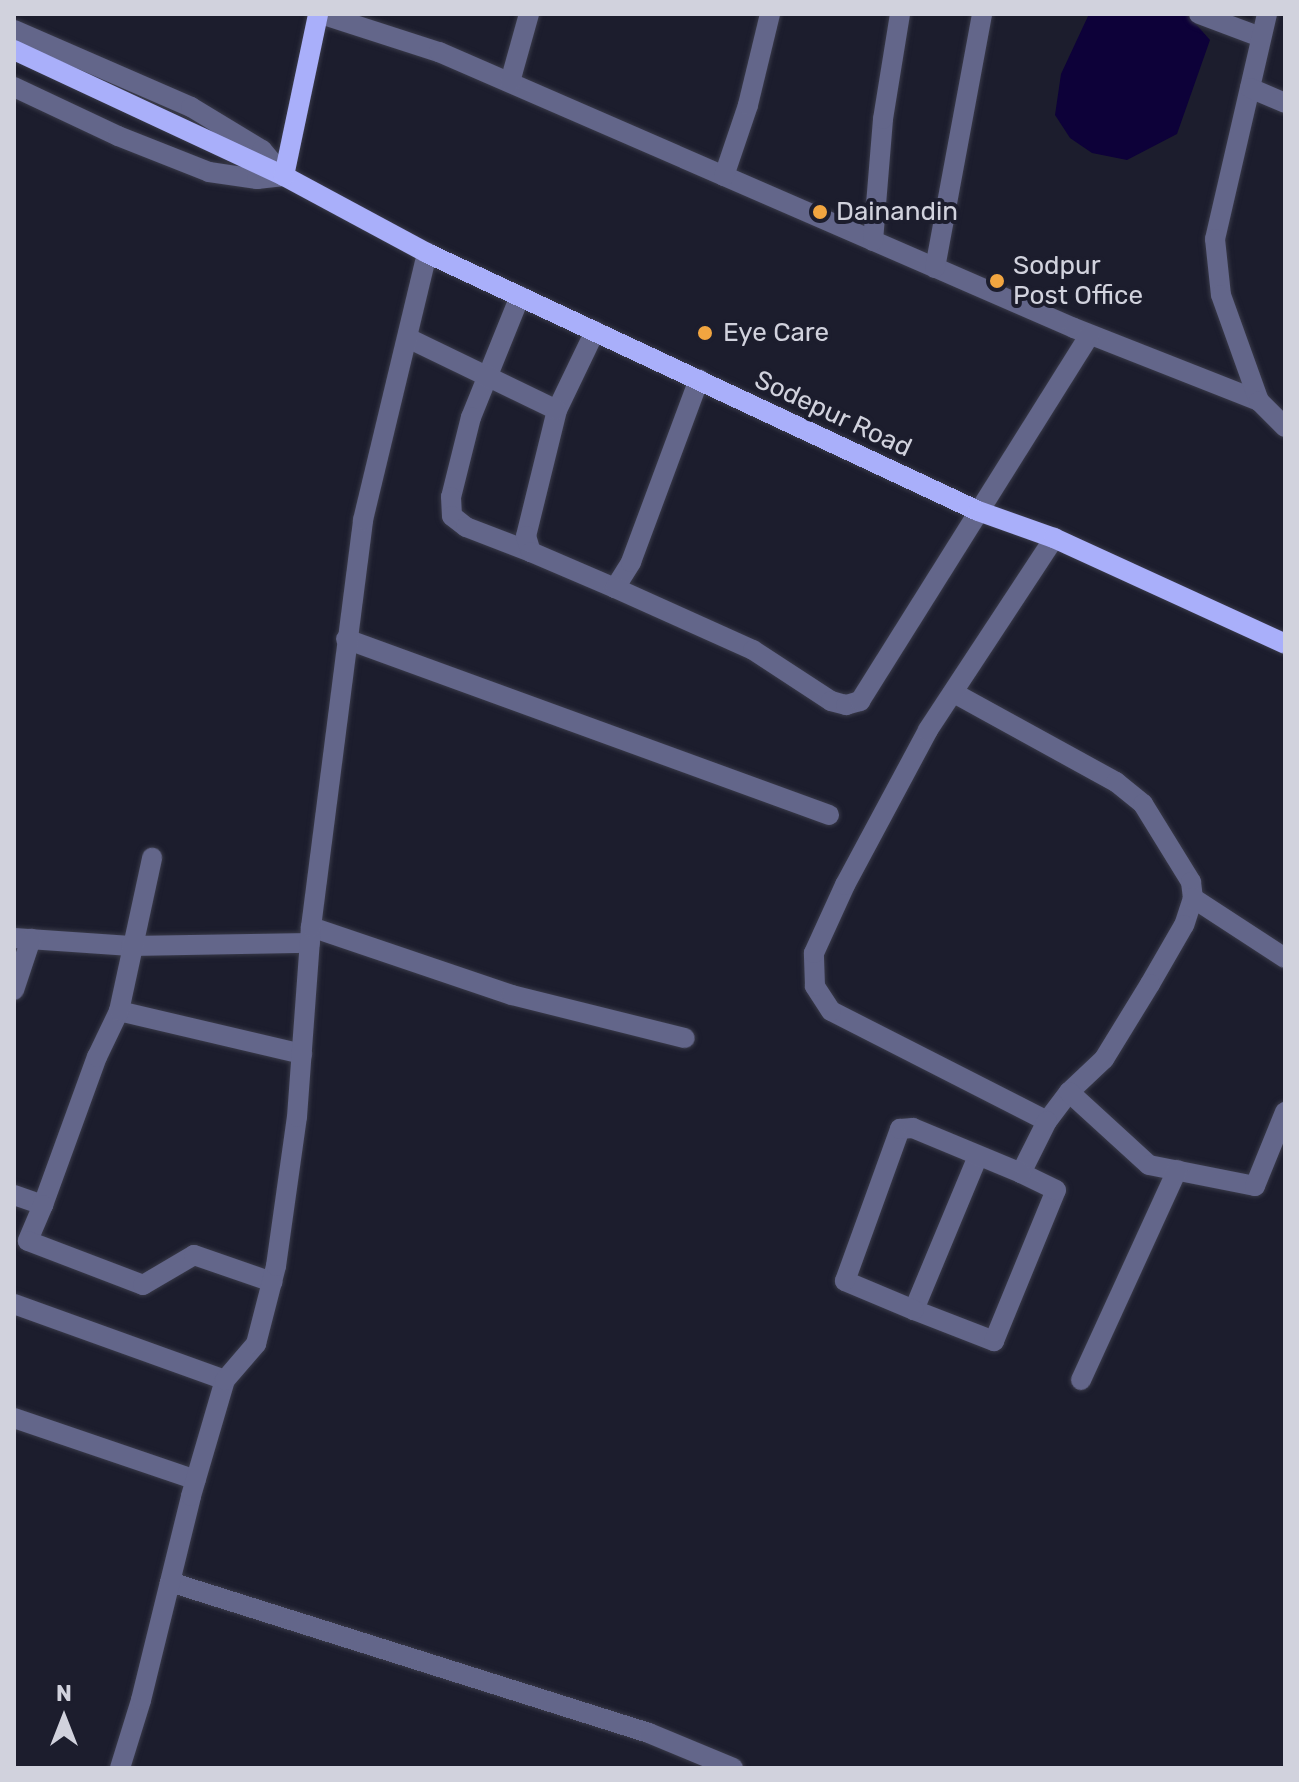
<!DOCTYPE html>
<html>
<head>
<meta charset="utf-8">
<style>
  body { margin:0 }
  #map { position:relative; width:1299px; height:1782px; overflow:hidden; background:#1c1d2d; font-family:Rubik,sans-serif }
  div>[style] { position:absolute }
  .water>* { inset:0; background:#0d0139 }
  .roads { filter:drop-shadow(0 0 2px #393a49) drop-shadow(0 0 2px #393a49) }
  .minor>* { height:20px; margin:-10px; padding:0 10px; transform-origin:10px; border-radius:10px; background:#63668a }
  .major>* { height:20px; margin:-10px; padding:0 10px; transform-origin:10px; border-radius:10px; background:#a9affa }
  .dots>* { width:22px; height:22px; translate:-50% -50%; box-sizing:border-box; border:4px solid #1c1d2d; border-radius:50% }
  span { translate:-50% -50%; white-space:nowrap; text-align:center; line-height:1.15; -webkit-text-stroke:8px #1c1d2d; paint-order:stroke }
  .poi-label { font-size:26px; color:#d1d2dd }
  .left { translate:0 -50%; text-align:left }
  .street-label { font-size:26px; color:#d1d2dd }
  .frame { position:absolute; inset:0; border:16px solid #d1d2dd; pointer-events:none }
  .north { position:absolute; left:24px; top:1678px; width:80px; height:80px; -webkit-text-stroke:6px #1c1d2d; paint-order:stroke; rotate:0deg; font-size:22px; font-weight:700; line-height:32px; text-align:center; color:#d1d2dd }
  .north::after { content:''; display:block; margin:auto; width:28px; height:36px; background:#d1d2dd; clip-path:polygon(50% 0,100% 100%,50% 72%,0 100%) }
</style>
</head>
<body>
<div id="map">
  <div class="water">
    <div style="clip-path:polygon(1089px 14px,1187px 14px,1210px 40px,1177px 134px,1127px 160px,1092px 153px,1070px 138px,1055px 115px,1061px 74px)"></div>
  </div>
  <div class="roads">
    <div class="minor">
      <div style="left:321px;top:14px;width:124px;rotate:17.9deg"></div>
      <div style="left:439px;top:52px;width:692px;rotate:23.49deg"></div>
      <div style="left:1074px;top:328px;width:199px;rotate:21.5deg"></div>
      <div style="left:1199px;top:14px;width:66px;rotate:20.4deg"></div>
      <div style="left:1267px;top:14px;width:231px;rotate:103deg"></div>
      <div style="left:1215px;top:239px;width:56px;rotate:83.9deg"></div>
      <div style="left:1221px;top:295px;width:113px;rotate:70.3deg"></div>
      <div style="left:1259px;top:401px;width:37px;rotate:45deg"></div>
      <div style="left:14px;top:30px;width:193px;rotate:23.5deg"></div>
      <div style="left:191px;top:107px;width:83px;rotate:31.2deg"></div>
      <div style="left:262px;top:150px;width:34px;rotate:50deg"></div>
      <div style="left:510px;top:82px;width:71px;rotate:-74.4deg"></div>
      <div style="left:14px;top:87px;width:115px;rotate:25.2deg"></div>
      <div style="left:118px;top:136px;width:98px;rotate:21.6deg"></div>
      <div style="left:209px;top:172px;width:49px;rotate:8.3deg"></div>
      <div style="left:257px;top:179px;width:27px;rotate:-6deg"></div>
      <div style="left:1250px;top:88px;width:38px;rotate:23deg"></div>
      <div style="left:724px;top:176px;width:75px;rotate:-71.3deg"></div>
      <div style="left:748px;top:105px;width:94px;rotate:-76.4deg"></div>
      <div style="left:873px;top:241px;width:122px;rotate:-85.3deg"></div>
      <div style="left:883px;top:119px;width:106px;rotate:-80.8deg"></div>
      <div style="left:935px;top:268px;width:258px;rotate:-79.5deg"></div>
      <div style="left:520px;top:296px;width:131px;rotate:112deg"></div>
      <div style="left:471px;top:417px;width:82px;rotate:104deg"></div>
      <div style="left:451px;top:497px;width:19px;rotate:87deg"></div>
      <div style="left:452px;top:516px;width:18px;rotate:38deg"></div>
      <div style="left:466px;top:527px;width:70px;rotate:21deg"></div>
      <div style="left:595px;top:331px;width:88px;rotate:115.7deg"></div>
      <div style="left:557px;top:410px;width:130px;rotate:103.8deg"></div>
      <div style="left:526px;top:536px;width:17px;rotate:73deg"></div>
      <div style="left:531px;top:552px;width:91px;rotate:23.2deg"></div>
      <div style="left:615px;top:588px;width:31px;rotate:-58deg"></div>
      <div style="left:631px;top:562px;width:195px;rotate:-69.6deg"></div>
      <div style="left:408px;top:338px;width:165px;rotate:25.8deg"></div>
      <div style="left:615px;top:588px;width:151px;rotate:24.2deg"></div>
      <div style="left:753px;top:650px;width:93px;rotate:33.2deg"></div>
      <div style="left:831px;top:701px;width:16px;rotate:15deg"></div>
      <div style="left:846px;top:705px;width:15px;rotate:-16deg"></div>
      <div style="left:860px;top:701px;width:432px;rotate:-57.9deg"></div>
      <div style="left:346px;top:639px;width:514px;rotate:20.02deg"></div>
      <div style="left:954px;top:693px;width:185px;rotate:28.8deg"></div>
      <div style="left:1116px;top:782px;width:35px;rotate:39deg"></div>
      <div style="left:1143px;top:804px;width:92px;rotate:58.4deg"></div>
      <div style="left:1191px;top:882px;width:16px;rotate:83deg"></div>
      <div style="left:1193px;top:898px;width:28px;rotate:108deg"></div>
      <div style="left:1184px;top:925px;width:68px;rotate:120deg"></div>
      <div style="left:1150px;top:984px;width:88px;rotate:121.5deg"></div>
      <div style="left:1104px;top:1059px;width:48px;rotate:136.7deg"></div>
      <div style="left:1069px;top:1092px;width:36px;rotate:127deg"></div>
      <div style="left:1047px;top:1121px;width:242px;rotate:-153deg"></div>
      <div style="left:831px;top:1011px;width:30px;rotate:-123deg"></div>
      <div style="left:815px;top:986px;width:33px;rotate:-92deg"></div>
      <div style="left:814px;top:953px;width:75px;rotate:-65.5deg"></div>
      <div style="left:845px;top:885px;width:176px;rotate:-61.8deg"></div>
      <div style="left:928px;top:730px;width:230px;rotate:-56.7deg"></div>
      <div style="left:1193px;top:898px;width:110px;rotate:33.1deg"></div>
      <div style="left:311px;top:927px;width:212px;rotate:18.7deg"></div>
      <div style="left:512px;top:995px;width:178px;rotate:14deg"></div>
      <div style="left:14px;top:938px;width:117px;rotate:3.9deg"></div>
      <div style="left:131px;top:946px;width:179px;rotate:-1deg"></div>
      <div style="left:14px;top:990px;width:54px;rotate:-71.6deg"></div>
      <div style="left:119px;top:1011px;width:188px;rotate:13.2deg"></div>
      <div style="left:1069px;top:1092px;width:108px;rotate:42.4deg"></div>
      <div style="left:1149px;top:1165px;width:108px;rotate:11.2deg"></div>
      <div style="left:1255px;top:1186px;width:80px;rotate:-67.9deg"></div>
      <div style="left:978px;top:1156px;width:167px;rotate:112.6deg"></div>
      <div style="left:914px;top:1310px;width:86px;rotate:21.2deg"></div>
      <div style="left:994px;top:1341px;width:163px;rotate:-67.7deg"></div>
      <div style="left:1056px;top:1190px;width:39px;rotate:-154deg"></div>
      <div style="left:1021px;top:1173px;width:58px;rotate:-63.4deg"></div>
      <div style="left:14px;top:1195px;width:31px;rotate:19deg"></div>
      <div style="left:43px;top:1205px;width:158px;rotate:-70deg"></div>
      <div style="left:97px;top:1057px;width:51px;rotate:-64.4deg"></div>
      <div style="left:119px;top:1011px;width:157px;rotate:-77.8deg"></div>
      <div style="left:43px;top:1205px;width:39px;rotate:113deg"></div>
      <div style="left:28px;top:1241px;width:123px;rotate:20.9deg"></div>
      <div style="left:143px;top:1285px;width:59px;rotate:-30.5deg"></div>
      <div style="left:194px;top:1255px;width:83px;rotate:19.1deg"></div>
      <div style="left:14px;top:1304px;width:224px;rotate:19.8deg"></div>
      <div style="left:914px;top:1310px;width:75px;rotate:-157.2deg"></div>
      <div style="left:845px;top:1281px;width:162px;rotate:-70.1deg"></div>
      <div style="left:900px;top:1129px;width:13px;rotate:-4deg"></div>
      <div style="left:913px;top:1128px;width:117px;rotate:22.6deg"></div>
      <div style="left:1081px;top:1380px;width:231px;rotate:-65.4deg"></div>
      <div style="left:14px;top:1418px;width:192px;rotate:18.8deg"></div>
      <div style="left:170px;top:1582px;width:502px;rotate:17.5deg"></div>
      <div style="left:649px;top:1733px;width:91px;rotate:22.6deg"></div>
      <div style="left:120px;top:1768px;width:71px;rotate:-72.8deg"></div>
      <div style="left:141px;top:1700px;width:210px;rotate:-76.2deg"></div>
      <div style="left:191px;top:1496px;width:121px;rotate:-73.7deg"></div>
      <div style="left:225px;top:1380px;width:48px;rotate:-49.3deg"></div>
      <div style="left:256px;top:1344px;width:81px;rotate:-75.6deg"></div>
      <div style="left:276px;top:1266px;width:150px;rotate:-82deg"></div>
      <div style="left:297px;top:1117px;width:191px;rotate:-85.8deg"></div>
      <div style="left:311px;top:927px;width:410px;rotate:-82.7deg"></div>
      <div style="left:363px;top:520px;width:275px;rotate:-76.5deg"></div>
    </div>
    <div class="major">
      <div style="left:14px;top:50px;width:298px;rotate:25deg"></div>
      <div style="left:284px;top:176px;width:162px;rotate:28.3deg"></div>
      <div style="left:427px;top:253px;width:608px;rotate:25.09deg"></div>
      <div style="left:978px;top:511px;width:81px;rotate:19.6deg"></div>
      <div style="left:1054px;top:538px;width:254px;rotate:24.6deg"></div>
      <div style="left:284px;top:176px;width:166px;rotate:-78.1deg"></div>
    </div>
  </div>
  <div class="dots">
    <div style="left:820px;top:212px;background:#f1a540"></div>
    <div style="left:997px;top:281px;background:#f1a540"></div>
    <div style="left:705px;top:333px;background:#f1a540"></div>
  </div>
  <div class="poi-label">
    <span class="left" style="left:836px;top:212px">Dainandin</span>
    <span class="left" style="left:1013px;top:281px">Sodpur<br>Post Office</span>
    <span class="left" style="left:723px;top:333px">Eye Care</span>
  </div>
  <div class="street-label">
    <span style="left:833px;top:414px;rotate:25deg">Sodepur Road</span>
  </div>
  <div class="frame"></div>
  <div class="north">N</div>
</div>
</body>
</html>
